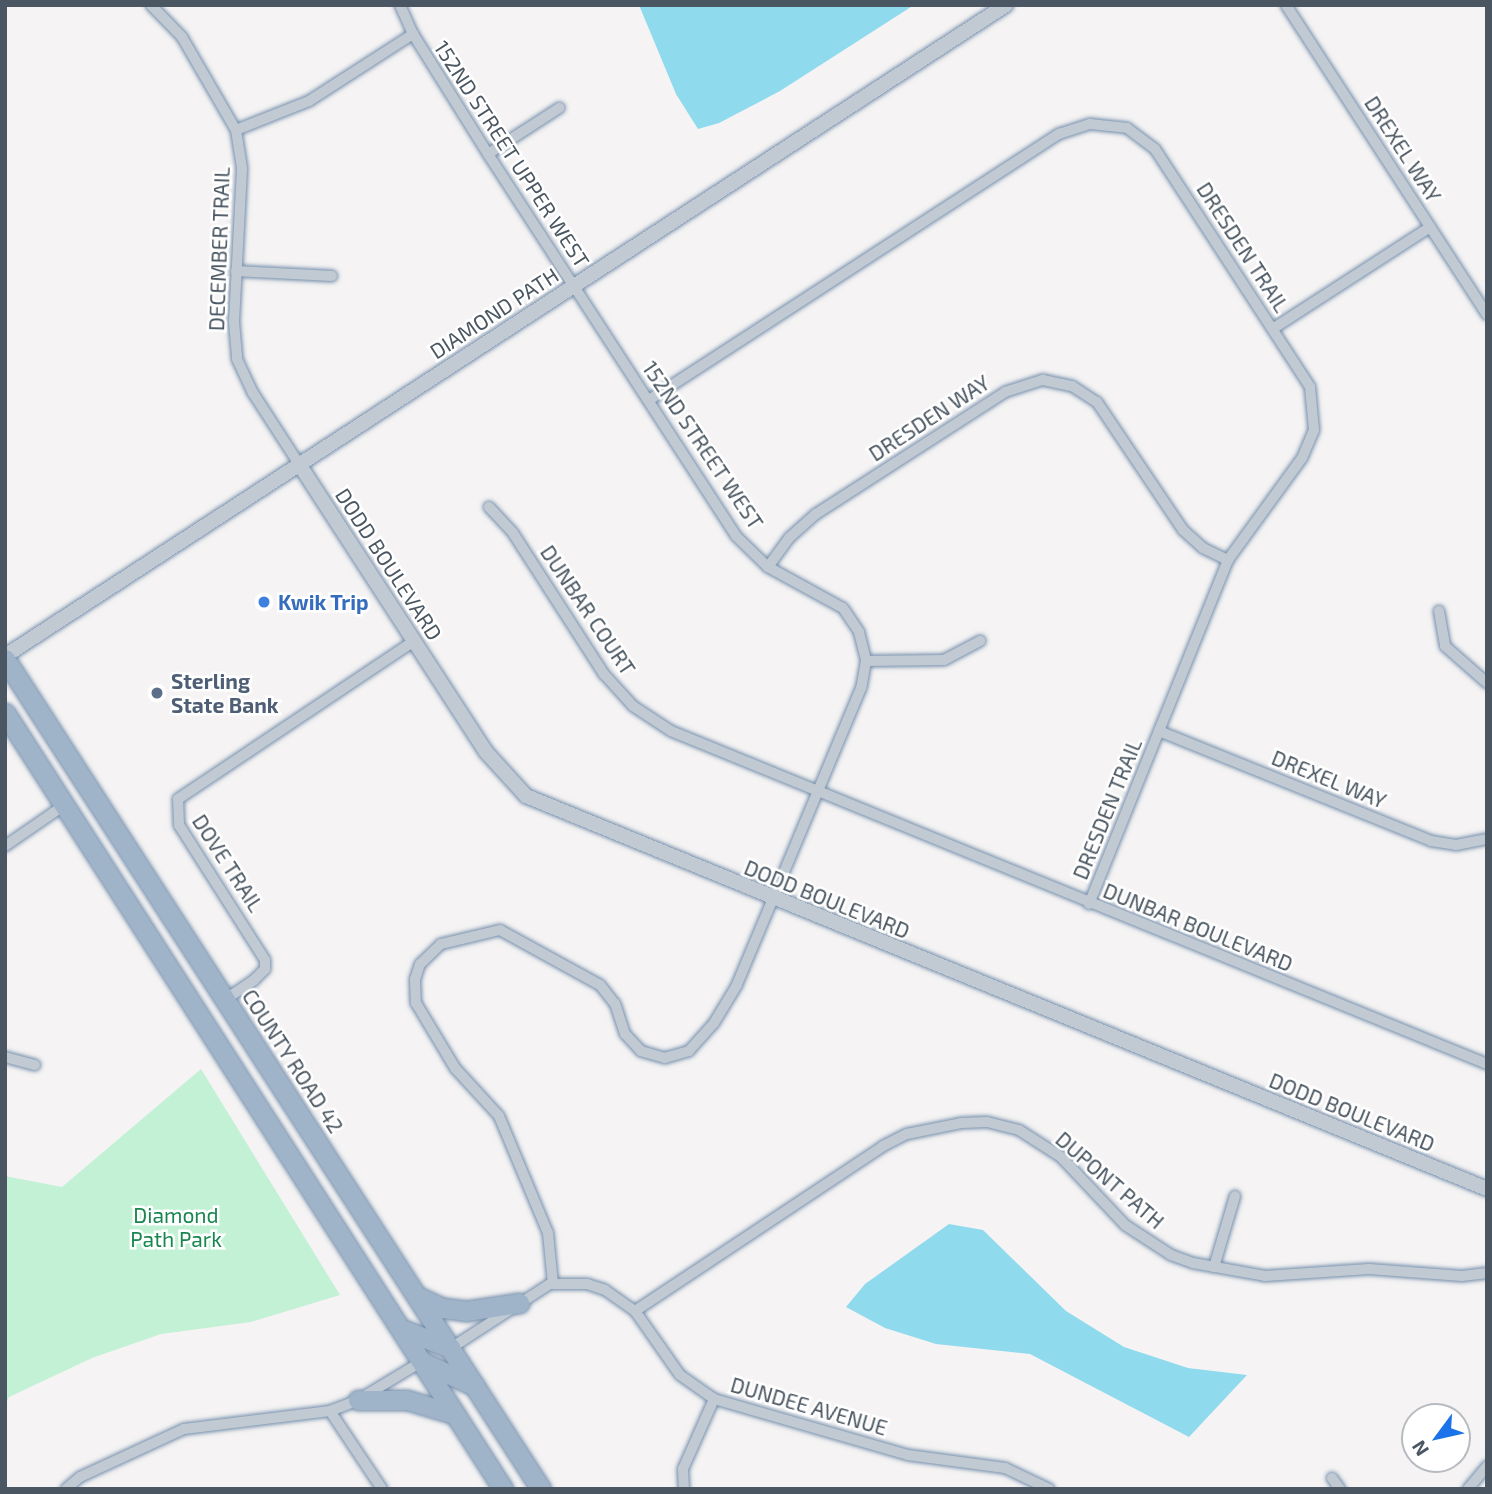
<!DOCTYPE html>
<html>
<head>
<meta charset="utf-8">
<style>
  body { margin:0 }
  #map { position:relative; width:1492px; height:1494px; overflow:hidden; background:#f5f3f3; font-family:"Exo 2",sans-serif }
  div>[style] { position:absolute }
  .green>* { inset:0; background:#c3f1d5 }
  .water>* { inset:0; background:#90daee }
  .roads { filter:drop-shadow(0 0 2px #7690ad) drop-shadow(0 0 2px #7690ad) }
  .minor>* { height:10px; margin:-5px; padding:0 5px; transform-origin:5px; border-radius:5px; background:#c1cad2 }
  .tertiary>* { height:14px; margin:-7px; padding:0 7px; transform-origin:7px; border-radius:7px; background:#c1cad2 }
  .trunk>* { height:19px; margin:-9.5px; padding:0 9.5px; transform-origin:9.5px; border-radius:9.5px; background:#9fb4c9 }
  .dots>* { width:19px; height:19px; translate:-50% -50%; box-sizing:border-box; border:4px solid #fff; border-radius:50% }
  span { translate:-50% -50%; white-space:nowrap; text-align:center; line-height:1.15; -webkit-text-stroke:5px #fff; paint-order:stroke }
  .street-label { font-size:21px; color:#4a5661 }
  .shop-label { font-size:21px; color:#366cbe; font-weight:700 }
  .left { translate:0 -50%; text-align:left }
  .service-label { font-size:21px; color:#4e5e75; font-weight:700 }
  .park-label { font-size:21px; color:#17864f }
  .frame { position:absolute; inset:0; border:7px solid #4a5661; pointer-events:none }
  .north { position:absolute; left:1401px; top:1403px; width:70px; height:70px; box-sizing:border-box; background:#fff; border:2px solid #b7bbc0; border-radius:50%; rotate:237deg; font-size:19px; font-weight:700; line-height:28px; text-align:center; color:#4a5661 }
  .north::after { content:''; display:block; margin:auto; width:24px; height:32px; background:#1a73e8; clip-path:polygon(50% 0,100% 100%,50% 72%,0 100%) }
</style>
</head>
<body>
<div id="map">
  <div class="green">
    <div style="clip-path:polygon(201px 1069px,340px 1295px,251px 1322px,161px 1334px,92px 1358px,9px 1397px,5px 1405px,5px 1176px,62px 1187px)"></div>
  </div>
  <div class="water">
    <div style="clip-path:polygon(639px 5px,914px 5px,780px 91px,719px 123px,698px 129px,676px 94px)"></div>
    <div style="clip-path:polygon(949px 1224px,983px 1230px,1066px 1311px,1124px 1347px,1188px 1368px,1247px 1375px,1189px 1437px,1030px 1354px,936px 1344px,885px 1328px,846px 1307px,865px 1284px)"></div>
  </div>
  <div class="roads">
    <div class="minor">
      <div style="left:151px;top:5px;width:45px;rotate:45.9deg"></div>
      <div style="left:182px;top:37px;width:108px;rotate:59.9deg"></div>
      <div style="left:236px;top:130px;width:39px;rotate:81deg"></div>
      <div style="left:242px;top:169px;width:153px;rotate:93deg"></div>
      <div style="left:234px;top:322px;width:37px;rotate:85deg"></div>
      <div style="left:237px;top:359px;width:38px;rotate:65deg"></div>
      <div style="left:253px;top:393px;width:85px;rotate:57.1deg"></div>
      <div style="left:400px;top:5px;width:32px;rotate:66deg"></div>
      <div style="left:413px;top:34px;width:142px;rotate:58deg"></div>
      <div style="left:488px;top:154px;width:455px;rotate:57deg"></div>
      <div style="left:736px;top:536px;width:45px;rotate:44.1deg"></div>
      <div style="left:768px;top:567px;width:85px;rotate:28.7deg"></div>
      <div style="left:843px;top:608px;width:29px;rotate:56deg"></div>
      <div style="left:859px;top:632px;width:30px;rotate:76deg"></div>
      <div style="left:866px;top:661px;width:27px;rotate:100deg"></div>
      <div style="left:861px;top:688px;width:322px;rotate:112.7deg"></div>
      <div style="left:737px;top:985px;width:44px;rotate:121.2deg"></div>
      <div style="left:714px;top:1023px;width:38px;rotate:132deg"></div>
      <div style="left:689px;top:1051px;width:25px;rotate:164deg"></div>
      <div style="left:665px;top:1058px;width:25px;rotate:-164deg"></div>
      <div style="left:641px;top:1051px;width:23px;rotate:-133deg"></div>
      <div style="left:625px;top:1034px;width:32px;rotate:-108deg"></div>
      <div style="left:615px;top:1004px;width:24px;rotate:-128deg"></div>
      <div style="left:600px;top:985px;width:114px;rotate:-151.2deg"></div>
      <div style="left:500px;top:930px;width:61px;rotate:166.7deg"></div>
      <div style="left:441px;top:944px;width:29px;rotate:136deg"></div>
      <div style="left:420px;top:964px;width:16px;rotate:108deg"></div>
      <div style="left:415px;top:979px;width:24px;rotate:88deg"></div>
      <div style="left:416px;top:1003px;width:76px;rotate:59deg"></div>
      <div style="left:455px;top:1068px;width:65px;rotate:47.5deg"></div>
      <div style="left:499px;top:1116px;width:127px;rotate:67.3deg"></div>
      <div style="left:548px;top:1233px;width:51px;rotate:84.4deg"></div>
      <div style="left:1286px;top:5px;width:369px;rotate:57deg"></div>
      <div style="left:236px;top:130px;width:79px;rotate:-21.7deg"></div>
      <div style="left:309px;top:101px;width:124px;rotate:-32.8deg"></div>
      <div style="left:488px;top:154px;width:85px;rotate:-32.9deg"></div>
      <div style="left:236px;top:271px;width:96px;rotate:3deg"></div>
      <div style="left:1274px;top:328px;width:186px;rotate:-32.9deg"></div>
      <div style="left:649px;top:400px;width:489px;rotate:-33deg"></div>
      <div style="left:1059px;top:134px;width:33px;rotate:-18deg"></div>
      <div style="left:1090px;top:124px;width:37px;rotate:6deg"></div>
      <div style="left:1127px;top:128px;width:35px;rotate:37deg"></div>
      <div style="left:1155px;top:149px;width:284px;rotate:56.9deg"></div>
      <div style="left:1310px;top:387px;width:43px;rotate:84.7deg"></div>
      <div style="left:1314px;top:430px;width:30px;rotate:113deg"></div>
      <div style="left:1302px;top:458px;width:126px;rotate:126deg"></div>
      <div style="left:1228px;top:560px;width:371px;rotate:112deg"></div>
      <div style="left:489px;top:507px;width:35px;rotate:47deg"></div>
      <div style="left:513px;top:533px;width:168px;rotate:57.2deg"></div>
      <div style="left:604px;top:674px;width:43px;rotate:47.8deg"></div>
      <div style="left:633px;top:706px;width:45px;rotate:33.3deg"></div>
      <div style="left:671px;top:731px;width:881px;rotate:22.2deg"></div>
      <div style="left:768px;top:567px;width:36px;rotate:-54deg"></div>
      <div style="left:789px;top:538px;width:36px;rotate:-42deg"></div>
      <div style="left:816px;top:514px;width:225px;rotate:-32.8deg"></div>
      <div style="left:1005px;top:392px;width:40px;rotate:-18deg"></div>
      <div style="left:1043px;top:380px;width:30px;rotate:12deg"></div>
      <div style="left:1072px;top:386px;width:30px;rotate:33deg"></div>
      <div style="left:1097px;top:402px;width:154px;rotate:56.1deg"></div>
      <div style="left:1183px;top:530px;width:27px;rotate:42deg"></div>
      <div style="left:1203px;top:548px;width:28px;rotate:26deg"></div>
      <div style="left:1439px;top:611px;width:36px;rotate:80deg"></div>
      <div style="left:1445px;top:646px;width:56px;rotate:41.4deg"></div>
      <div style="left:866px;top:661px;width:78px;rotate:-0.7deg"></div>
      <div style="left:944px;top:660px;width:41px;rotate:-27.8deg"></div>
      <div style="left:1159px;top:731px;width:293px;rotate:22deg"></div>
      <div style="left:1431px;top:841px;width:25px;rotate:9deg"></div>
      <div style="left:1456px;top:845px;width:32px;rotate:-11deg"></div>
      <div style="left:5px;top:846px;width:70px;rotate:-34.6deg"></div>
      <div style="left:226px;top:999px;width:34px;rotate:-34deg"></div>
      <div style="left:254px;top:980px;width:16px;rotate:-45deg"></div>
      <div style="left:265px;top:969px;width:9px;rotate:-90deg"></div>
      <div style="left:265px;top:960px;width:160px;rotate:-122.5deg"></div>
      <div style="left:179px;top:825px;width:26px;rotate:-92deg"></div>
      <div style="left:178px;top:799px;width:284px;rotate:-33.8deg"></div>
      <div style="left:5px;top:1057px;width:31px;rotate:15deg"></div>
      <div style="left:1214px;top:1267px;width:74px;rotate:-73.5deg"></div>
      <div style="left:635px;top:1311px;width:298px;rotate:-33.6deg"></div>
      <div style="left:883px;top:1146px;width:27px;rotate:-27deg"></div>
      <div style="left:907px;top:1134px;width:55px;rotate:-11.5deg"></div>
      <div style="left:961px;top:1123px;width:26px;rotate:-2deg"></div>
      <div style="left:987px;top:1122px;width:33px;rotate:14deg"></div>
      <div style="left:1019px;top:1130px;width:50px;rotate:32.7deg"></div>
      <div style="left:1061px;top:1157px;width:93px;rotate:46.7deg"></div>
      <div style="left:1125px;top:1225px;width:55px;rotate:33.1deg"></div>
      <div style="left:1171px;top:1255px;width:23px;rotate:20deg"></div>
      <div style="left:1193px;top:1263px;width:73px;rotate:10.2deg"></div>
      <div style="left:1265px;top:1276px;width:104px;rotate:-3.9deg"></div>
      <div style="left:1369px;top:1269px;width:93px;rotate:4.3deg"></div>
      <div style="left:1462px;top:1276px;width:25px;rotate:-7deg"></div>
      <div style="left:451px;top:1348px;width:118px;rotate:-32.9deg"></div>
      <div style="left:550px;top:1284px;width:37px"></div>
      <div style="left:587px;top:1284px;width:19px;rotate:18deg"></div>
      <div style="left:605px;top:1290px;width:37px;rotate:35deg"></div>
      <div style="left:635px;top:1311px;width:78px;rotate:54.9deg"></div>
      <div style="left:680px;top:1375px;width:42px;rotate:35.2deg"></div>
      <div style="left:714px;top:1399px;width:202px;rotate:16.1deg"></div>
      <div style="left:908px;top:1455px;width:98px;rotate:7.6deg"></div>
      <div style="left:1005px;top:1468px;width:49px;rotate:25.5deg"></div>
      <div style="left:330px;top:1411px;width:94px;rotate:56.3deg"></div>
      <div style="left:1332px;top:1478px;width:14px;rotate:54deg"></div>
      <div style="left:66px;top:1489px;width:18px;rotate:-41deg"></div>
      <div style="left:80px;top:1477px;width:115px;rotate:-24.8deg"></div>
      <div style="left:184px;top:1429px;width:147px;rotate:-7deg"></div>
      <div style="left:330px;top:1411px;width:30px;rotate:-21deg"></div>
      <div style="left:358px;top:1400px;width:74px;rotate:-31.1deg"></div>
      <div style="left:684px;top:1489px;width:20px;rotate:-93deg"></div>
      <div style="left:683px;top:1469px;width:77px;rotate:-66.1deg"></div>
      <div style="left:1468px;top:1489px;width:30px;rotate:-50deg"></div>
    </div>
    <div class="tertiary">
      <div style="left:299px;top:464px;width:343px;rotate:57deg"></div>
      <div style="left:486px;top:752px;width:59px;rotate:47.7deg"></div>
      <div style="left:526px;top:796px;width:1038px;rotate:22.24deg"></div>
      <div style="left:5px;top:656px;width:1194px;rotate:-33.04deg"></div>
    </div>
    <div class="trunk">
      <div style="left:5px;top:659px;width:988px;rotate:57.15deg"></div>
      <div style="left:5px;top:713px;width:922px;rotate:57.31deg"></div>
      <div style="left:419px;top:1297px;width:26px;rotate:25deg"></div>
      <div style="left:443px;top:1308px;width:23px;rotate:7deg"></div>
      <div style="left:466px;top:1311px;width:54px;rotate:-8.6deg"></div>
      <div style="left:401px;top:1329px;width:53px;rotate:20.8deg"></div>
      <div style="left:422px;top:1362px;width:58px;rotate:24.4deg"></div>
      <div style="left:358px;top:1400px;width:49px"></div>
      <div style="left:407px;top:1400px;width:50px;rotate:16.3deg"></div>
    </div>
  </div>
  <div class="dots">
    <div style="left:264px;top:602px;background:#3f7fe0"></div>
    <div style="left:157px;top:693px;background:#5c6f8a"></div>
  </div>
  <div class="street-label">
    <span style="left:1403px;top:149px;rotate:57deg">DREXEL WAY</span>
    <span style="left:512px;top:154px;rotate:57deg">152ND STREET UPPER WEST</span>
    <span style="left:1243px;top:247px;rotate:57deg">DRESDEN TRAIL</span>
    <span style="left:219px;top:249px;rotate:-88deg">DECEMBER TRAIL</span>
    <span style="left:494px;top:313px;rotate:-33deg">DIAMOND PATH</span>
    <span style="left:929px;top:418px;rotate:-33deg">DRESDEN WAY</span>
    <span style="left:703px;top:445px;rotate:56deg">152ND STREET WEST</span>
    <span style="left:389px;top:564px;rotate:57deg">DODD BOULEVARD</span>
    <span style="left:588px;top:610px;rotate:56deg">DUNBAR COURT</span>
    <span style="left:1329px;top:779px;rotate:22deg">DREXEL WAY</span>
    <span style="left:1107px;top:809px;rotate:-68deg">DRESDEN TRAIL</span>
    <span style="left:228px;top:863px;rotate:57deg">DOVE TRAIL</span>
    <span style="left:827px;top:899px;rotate:22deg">DODD BOULEVARD</span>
    <span style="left:1198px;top:927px;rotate:22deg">DUNBAR BOULEVARD</span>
    <span style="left:293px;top:1061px;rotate:57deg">COUNTY ROAD 42</span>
    <span style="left:1352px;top:1112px;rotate:22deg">DODD BOULEVARD</span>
    <span style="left:1110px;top:1180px;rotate:41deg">DUPONT PATH</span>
    <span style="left:809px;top:1406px;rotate:16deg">DUNDEE AVENUE</span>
  </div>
  <div class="shop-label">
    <span class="left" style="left:278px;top:602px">Kwik Trip</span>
  </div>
  <div class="service-label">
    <span class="left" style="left:171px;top:693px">Sterling<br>State Bank</span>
  </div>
  <div class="park-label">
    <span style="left:176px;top:1227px">Diamond<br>Path Park</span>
  </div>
  <div class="frame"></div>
  <div class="north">N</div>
</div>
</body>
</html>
